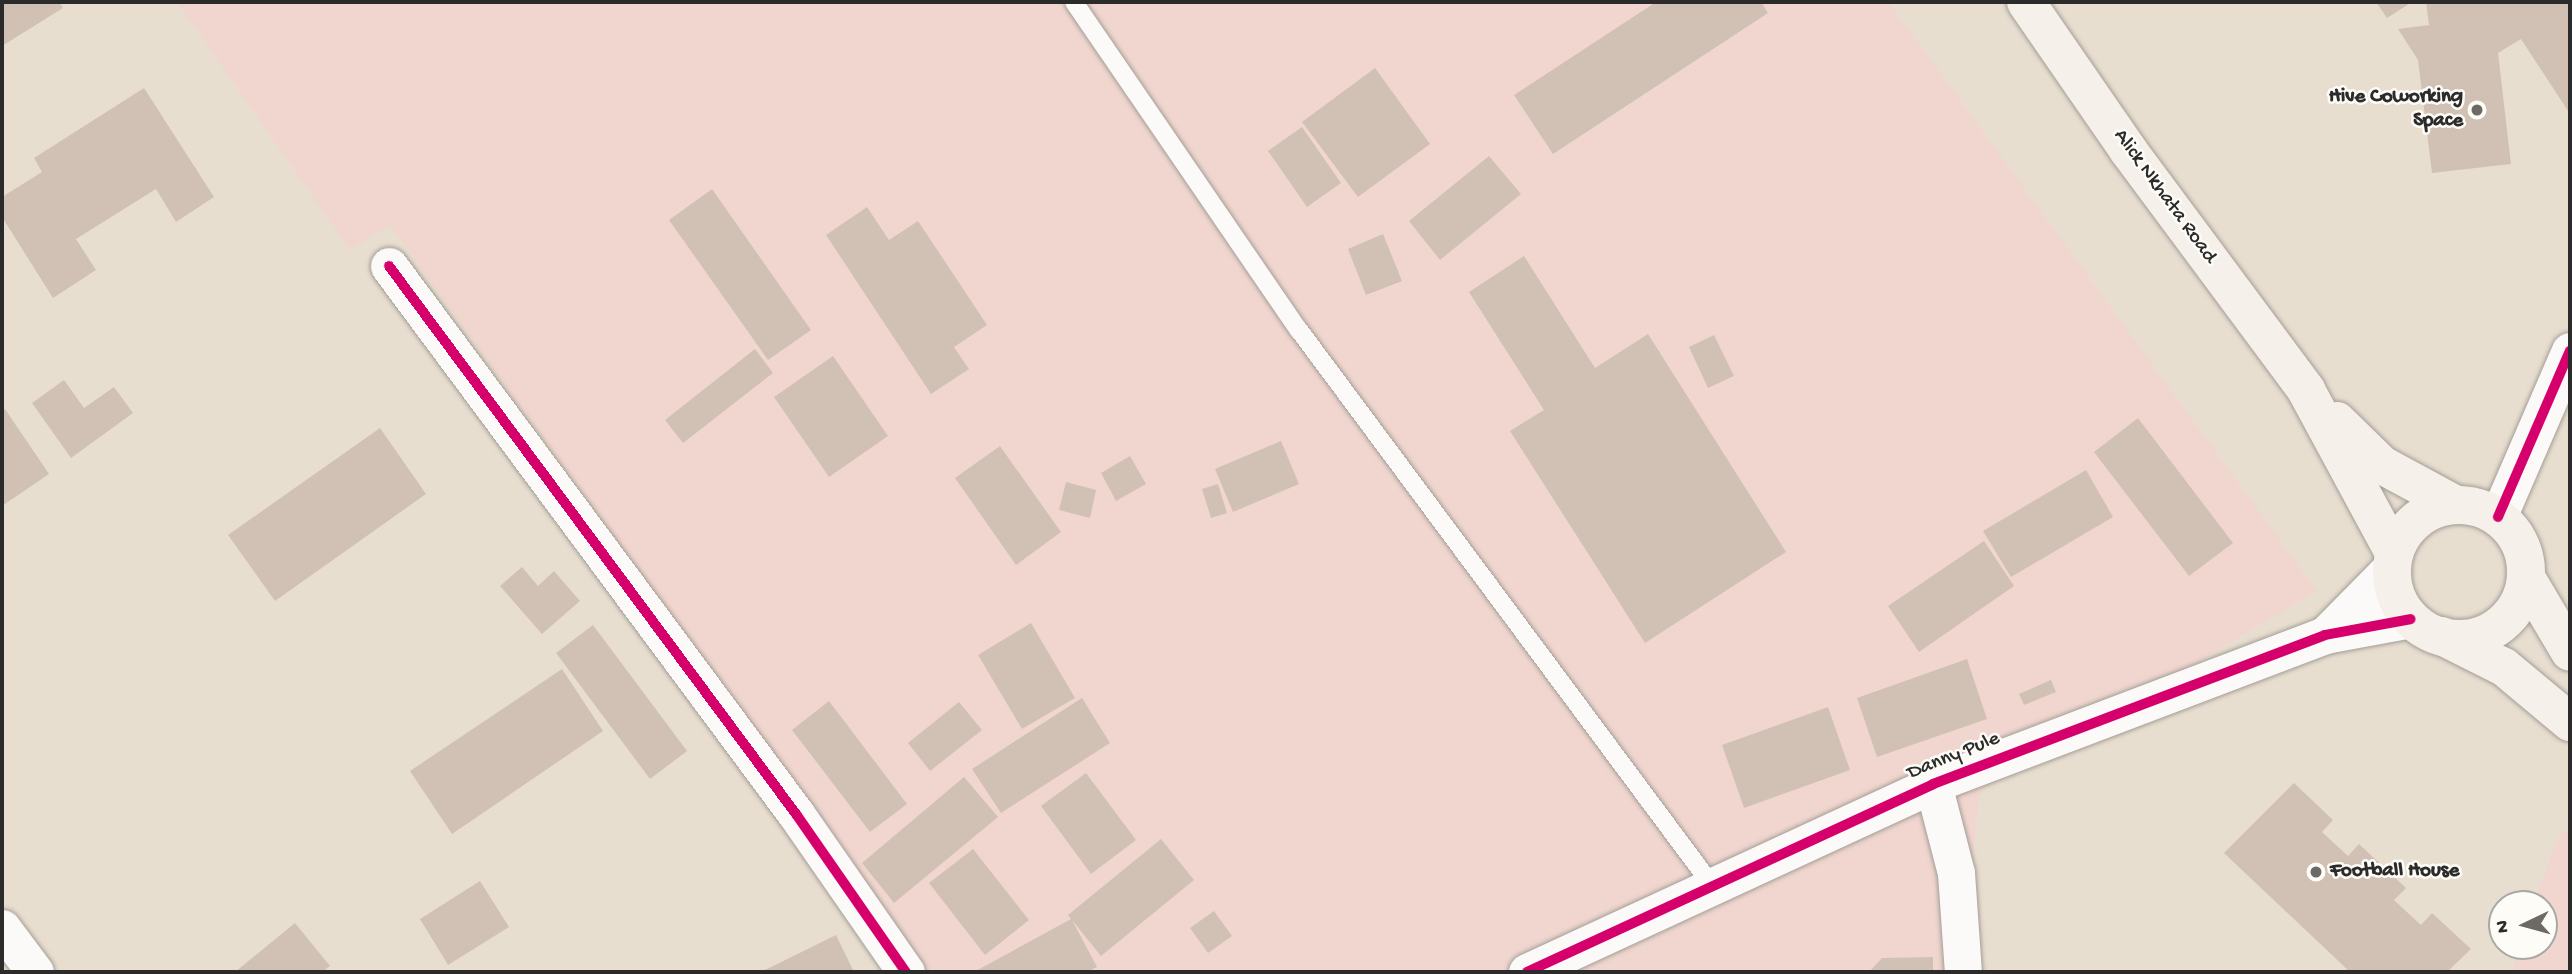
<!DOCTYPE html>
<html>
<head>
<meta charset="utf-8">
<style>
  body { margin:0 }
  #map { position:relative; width:2572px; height:974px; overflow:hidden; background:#e8ded0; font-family:"Gochi Hand",sans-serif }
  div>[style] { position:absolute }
  .built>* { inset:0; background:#f0d6cf }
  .building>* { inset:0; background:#d1c1b4 }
  .roads { filter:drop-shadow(0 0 2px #a49e96) drop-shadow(0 0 2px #a49e96) }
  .lane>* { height:18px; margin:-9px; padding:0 9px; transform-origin:9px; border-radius:9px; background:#fcfaf8 }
  .street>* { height:37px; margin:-18.5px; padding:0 18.5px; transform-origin:18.5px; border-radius:18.5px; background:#fcfaf8 }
  .secondary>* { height:38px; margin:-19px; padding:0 19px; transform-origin:19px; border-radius:19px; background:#f5f0ea }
  .secondary>.ring { margin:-19px; padding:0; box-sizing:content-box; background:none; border:38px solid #f5f0ea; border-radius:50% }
  .cycleway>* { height:10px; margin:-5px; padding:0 5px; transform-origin:5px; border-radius:5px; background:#d6006c }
  .dots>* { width:19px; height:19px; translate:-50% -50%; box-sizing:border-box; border:4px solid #fdfcf7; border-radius:50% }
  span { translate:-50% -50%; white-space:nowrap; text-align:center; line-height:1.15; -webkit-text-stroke:5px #fdfcf7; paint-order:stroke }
  .poi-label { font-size:21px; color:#2b2b2b; font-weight:700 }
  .right { translate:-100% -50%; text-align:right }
  .left { translate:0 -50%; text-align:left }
  .street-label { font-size:21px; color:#2b2b2b }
  .frame { position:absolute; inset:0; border:4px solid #2b2b2b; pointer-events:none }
  .north { position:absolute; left:2488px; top:890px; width:70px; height:70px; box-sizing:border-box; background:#fdfcf7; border:2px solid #a9a8a5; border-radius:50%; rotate:265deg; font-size:19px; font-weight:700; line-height:28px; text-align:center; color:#2b2b2b }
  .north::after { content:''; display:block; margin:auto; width:24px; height:32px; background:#6d6a65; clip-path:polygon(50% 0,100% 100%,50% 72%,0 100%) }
</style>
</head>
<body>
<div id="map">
  <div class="built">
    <div style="clip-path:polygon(177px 2px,1889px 2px,2317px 591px,1980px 792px,1961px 972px,926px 972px,390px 225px,350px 250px)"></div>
    <div style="clip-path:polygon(2570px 826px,2570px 972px,2511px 972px,2520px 946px,2544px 946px,2544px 904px,2534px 904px,2556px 841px)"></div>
  </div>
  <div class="building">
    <div style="clip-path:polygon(2px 2px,59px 2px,63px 8px,2px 46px)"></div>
    <div style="clip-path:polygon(1656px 2px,1761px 2px,1768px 13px,1553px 154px,1514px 95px)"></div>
    <div style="clip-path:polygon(2376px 2px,2412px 2px,2387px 18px)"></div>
    <div style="clip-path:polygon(2426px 2px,2570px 2px,2570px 114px,2521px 39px,2498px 53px,2511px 164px,2432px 173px,2418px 60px,2398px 29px,2429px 25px)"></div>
    <div style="clip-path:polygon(1375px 68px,1430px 144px,1358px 197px,1302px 122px)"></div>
    <div style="clip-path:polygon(144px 88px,214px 197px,176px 222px,156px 189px,76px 239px,96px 270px,53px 298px,2px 217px,2px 197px,42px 172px,34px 158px)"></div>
    <div style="clip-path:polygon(1302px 127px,1341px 183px,1307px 207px,1268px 151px)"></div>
    <div style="clip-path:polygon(1489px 156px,1521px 194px,1440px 260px,1409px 221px)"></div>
    <div style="clip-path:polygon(712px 189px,811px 330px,768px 360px,669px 220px)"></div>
    <div style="clip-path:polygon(867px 207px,889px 240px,918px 221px,987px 325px,954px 347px,969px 369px,931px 394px,826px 235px)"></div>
    <div style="clip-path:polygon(1383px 234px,1402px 281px,1366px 295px,1348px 249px)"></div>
    <div style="clip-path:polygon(1524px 256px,1595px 368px,1648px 334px,1786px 552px,1645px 643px,1510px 431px,1544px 410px,1469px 292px)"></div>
    <div style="clip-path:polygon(1714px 335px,1734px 376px,1708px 388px,1689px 347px)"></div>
    <div style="clip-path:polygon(755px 349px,773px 373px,683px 443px,665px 420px)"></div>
    <div style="clip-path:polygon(833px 356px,888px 436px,829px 477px,774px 397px)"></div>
    <div style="clip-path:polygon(64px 380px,84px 408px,114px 387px,133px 413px,71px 458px,32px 403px)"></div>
    <div style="clip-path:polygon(5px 409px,49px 474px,2px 506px,2px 411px)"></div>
    <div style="clip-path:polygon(2138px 418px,2233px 543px,2189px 576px,2094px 452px)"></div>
    <div style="clip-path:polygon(380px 428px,426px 494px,275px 601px,228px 535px)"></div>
    <div style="clip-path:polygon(1281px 441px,1299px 484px,1233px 512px,1215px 469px)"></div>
    <div style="clip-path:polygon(1000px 446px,1061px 532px,1016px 565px,955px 478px)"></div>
    <div style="clip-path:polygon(1130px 456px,1146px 484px,1116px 501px,1101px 473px)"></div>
    <div style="clip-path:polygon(2086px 470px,2113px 517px,2011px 577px,1983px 531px)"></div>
    <div style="clip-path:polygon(1066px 482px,1096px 490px,1090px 518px,1059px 510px)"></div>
    <div style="clip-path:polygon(1218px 484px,1227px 513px,1211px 518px,1202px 489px)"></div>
    <div style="clip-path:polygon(1984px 541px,2014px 586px,1919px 652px,1888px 606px)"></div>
    <div style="clip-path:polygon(522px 567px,538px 586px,554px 571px,580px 601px,542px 634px,500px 586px)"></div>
    <div style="clip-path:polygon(1031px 623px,1075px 698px,1022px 729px,978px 655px)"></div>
    <div style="clip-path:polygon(593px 625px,687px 751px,650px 779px,556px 653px)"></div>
    <div style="clip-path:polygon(1967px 659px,1987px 719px,1877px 757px,1857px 698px)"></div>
    <div style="clip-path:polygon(562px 669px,603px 731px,452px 834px,410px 771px)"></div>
    <div style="clip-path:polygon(2051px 680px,2056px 692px,2024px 705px,2019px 694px)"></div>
    <div style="clip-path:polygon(1082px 698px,1110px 743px,1001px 813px,972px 769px)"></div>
    <div style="clip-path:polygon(829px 701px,907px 804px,870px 832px,792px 730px)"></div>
    <div style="clip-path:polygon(959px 702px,982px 730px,930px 771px,908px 743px)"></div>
    <div style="clip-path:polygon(1828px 707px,1850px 770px,1744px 808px,1722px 745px)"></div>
    <div style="clip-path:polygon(1086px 773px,1136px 840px,1091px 874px,1041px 806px)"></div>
    <div style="clip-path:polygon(964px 777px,998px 817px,894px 903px,862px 863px)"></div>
    <div style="clip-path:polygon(2294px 783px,2333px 820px,2322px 832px,2348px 856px,2359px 844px,2406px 888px,2394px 900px,2421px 925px,2432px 913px,2471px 949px,2447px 972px,2350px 972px,2224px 853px)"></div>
    <div style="clip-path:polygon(1161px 839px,1194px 880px,1101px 956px,1072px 920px,1097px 967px,1087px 972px,974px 972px,1071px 919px,1068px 915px)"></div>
    <div style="clip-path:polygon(973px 849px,1029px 920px,985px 955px,929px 883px)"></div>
    <div style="clip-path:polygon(480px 881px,509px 927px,448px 965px,420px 919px)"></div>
    <div style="clip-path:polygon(1214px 911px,1232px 936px,1208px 953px,1190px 928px)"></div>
    <div style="clip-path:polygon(295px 923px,330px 966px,322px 972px,235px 972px)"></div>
    <div style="clip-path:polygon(836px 935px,854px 972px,761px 972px)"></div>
    <div style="clip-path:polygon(1933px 957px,1933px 972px,1869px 972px,1882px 958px)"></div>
  </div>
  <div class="roads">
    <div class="lane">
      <div style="left:1074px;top:2px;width:398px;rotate:55.6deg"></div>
      <div style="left:1299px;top:330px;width:690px;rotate:53.36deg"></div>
    </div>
    <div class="street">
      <div style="left:389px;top:266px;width:683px;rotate:53.4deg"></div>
      <div style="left:796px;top:814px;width:193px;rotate:55.2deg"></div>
      <div style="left:2498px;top:517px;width:181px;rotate:-66.6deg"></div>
      <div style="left:2325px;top:635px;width:95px;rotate:-45.4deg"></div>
      <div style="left:1933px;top:784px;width:92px;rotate:75.5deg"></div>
      <div style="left:1956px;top:873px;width:99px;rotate:86deg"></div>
      <div style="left:2px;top:928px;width:55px;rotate:53.1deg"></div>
      <div style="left:1527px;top:972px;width:447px;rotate:-24.8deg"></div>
      <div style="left:1933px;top:784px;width:419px;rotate:-20.8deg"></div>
      <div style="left:2325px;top:635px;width:87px;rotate:-10.5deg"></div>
    </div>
    <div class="secondary">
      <div style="left:2026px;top:2px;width:180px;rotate:55.4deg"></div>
      <div style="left:2128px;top:150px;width:299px;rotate:53.4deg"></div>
      <div style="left:2306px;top:390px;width:185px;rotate:61.6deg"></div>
      <div style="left:2337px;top:421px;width:63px;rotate:44.4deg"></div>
      <div style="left:2382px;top:465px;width:84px;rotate:28.4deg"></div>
      <div class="ring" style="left:2392px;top:505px;width:96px;height:96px"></div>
      <div style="left:2528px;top:581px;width:82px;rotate:59.4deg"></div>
      <div style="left:2442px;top:636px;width:69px;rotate:26.6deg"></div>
      <div style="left:2504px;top:667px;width:86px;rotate:39.8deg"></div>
    </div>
  </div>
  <div class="cycleway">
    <div style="left:389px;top:266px;width:683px;rotate:53.4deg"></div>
    <div style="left:796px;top:814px;width:193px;rotate:55.2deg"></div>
    <div style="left:2498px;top:517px;width:181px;rotate:-66.6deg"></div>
    <div style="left:1527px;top:972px;width:447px;rotate:-24.8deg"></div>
    <div style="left:1933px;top:784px;width:419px;rotate:-20.8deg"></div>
    <div style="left:2325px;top:635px;width:87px;rotate:-10.5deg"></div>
  </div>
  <div class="dots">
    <div style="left:2477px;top:110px;background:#6d6a65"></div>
    <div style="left:2316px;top:872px;background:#6d6a65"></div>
  </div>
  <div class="poi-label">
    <span class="right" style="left:2463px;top:110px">Hive Coworking<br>Space</span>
    <span class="left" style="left:2330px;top:872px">Football House</span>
  </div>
  <div class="street-label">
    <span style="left:2164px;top:197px;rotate:54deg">Alick Nkhata Road</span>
    <span style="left:1954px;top:757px;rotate:-22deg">Danny Pule</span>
  </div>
  <div class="frame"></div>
  <div class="north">N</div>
</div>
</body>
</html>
